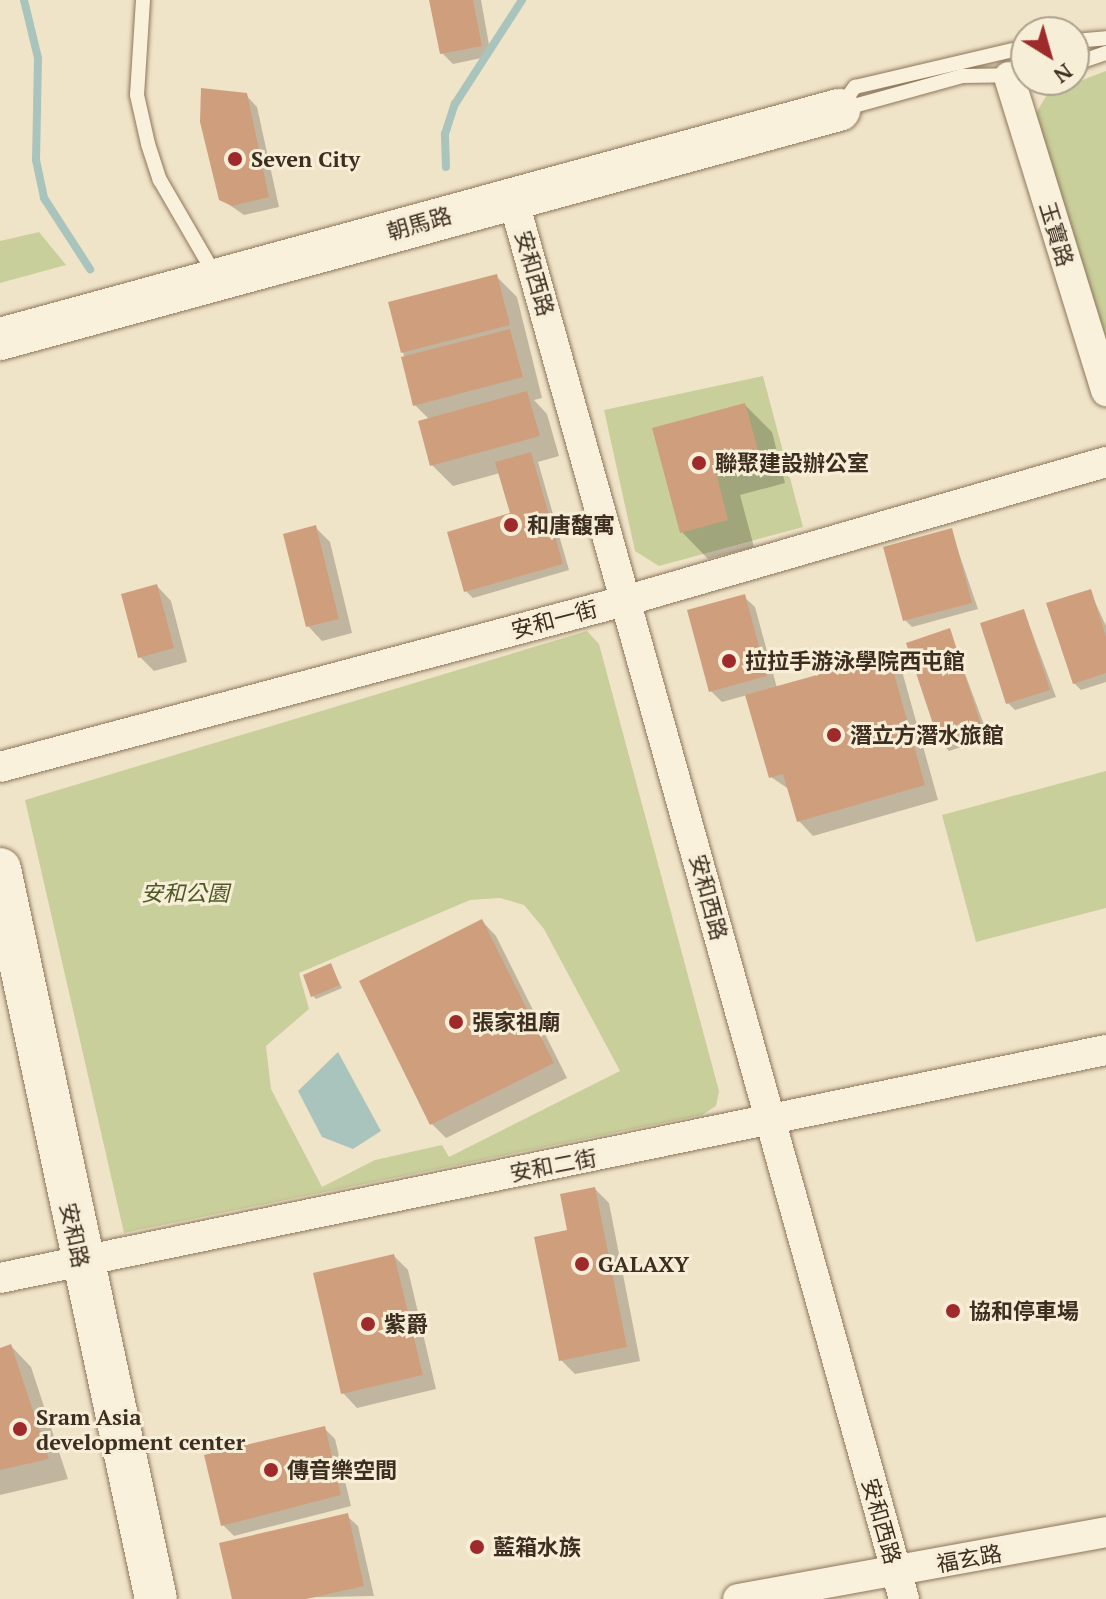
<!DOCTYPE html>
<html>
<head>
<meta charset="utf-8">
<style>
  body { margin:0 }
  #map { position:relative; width:1106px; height:1599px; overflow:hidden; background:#f0e4c8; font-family:"PT Serif","Noto Sans TC",serif }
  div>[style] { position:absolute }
  .green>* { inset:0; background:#c9cf9b }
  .water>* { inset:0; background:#a9c4bc }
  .shadow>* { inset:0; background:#0003 }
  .stream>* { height:8px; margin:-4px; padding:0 4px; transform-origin:4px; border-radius:4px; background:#a9c4bc }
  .building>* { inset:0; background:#cf9f7d }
  .roads { filter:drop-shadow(0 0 2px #8d765c) drop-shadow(0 0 2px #8d765c) }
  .lane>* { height:14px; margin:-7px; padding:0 7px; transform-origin:7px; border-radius:7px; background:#faf1dc }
  .street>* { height:30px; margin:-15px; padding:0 15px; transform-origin:15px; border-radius:15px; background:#faf1dc }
  .secondary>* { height:42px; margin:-21px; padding:0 21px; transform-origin:21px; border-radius:21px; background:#faf1dc }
  .dots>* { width:22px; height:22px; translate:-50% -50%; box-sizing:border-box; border:4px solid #f7eed8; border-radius:50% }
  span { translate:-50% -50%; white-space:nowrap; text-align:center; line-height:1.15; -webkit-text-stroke:6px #f7eed8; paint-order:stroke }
  .poi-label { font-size:22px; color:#3d2e20; font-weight:700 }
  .left { translate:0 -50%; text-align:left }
  .street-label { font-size:22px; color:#3d2e20 }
  .park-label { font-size:22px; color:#4d5a26; font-style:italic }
  .north { position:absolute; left:1010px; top:16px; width:80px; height:80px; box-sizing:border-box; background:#f7eed8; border:2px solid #ada18e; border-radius:50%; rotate:143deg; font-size:22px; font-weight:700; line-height:32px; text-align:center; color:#3d2e20 }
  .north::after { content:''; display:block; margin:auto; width:28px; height:36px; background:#9e2a2b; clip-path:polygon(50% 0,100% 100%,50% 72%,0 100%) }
</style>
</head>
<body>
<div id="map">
  <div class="green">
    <div style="clip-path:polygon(1106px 71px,1106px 361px,1036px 113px,1048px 93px)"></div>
    <div style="clip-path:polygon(39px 232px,66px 265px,0 283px,0 241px)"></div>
    <div style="clip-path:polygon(763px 376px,803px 527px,659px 566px,635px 551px,604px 410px)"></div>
    <div style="clip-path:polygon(evenodd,587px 631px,599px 644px,719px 1091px,716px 1106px,702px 1115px,124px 1233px,25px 800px,587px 631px,500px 898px,524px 905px,544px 929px,620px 1071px,449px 1157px,442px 1145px,375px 1160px,322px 1187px,271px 1089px,266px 1046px,309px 1009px,299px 973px,470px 900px,500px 898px)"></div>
    <div style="clip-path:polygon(1106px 771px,1106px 908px,976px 942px,942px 815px)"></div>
  </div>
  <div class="water">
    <div style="clip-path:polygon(338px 1052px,381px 1131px,353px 1149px,322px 1137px,298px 1091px)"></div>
  </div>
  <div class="shadow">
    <div style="clip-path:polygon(431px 0,481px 0,491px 56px,453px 64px,442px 53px)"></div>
    <div style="clip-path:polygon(246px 95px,257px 107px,279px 207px,244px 215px,221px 199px)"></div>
    <div style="clip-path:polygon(496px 276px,517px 297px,542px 398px,534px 400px,547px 414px,559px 456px,538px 462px,569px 570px,473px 598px,466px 591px,512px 515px,500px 473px,453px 486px,432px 465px,420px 423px,430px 420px,415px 405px,403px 352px)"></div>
    <div style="clip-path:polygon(745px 405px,772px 432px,785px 483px,740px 495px,754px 547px,708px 559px,682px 532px)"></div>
    <div style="clip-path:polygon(316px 528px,330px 542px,352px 633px,322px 641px,308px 626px)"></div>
    <div style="clip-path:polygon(951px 530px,978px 609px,912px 627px,905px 620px)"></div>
    <div style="clip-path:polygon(157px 586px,171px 601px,187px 662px,154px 671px,140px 657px)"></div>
    <div style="clip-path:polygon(1090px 591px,1106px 626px,1106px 682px,1081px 690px,1074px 683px)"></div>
    <div style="clip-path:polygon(744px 597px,755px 607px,777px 688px,888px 657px,902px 671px,938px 800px,813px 836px,799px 821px,790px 790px,771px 777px,747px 695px,722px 702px,711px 691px)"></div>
    <div style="clip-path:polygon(1024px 611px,1056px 697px,1015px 710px,1008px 703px)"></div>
    <div style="clip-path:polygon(949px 631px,989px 738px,949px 751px,942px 744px)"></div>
    <div style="clip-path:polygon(482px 921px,496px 936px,567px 1078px,446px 1138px,432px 1124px)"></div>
    <div style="clip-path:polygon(330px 965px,342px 988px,316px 999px,313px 996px)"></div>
    <div style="clip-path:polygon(595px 1189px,609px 1203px,640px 1361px,575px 1374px,561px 1360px,570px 1232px)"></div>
    <div style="clip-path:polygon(394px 1256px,408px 1270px,436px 1389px,357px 1408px,343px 1393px)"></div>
    <div style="clip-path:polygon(11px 1346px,31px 1367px,68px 1479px,0 1495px,0 1350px)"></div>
    <div style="clip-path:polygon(324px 1428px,335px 1439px,351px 1506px,234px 1536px,223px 1525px)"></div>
    <div style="clip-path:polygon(347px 1516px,358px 1526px,374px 1596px,234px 1599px)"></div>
  </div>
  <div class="stream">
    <div style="left:24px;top:0;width:60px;rotate:76.4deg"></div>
    <div style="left:38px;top:58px;width:102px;rotate:91.1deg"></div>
    <div style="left:36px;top:160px;width:39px;rotate:78deg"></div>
    <div style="left:44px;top:198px;width:85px;rotate:57.1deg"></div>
    <div style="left:446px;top:167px;width:33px;rotate:-92deg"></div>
    <div style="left:445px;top:134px;width:32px;rotate:-72deg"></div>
    <div style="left:455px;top:104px;width:124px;rotate:-57.2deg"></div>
  </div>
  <div class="building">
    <div style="clip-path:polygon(429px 0,473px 0,482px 46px,440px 54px)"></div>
    <div style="clip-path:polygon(201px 88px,247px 93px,269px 197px,232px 206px,219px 200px,200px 122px)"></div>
    <div style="clip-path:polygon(497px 274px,510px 325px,401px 353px,388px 302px)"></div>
    <div style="clip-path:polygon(510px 329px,523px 377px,413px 406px,401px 357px)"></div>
    <div style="clip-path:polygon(527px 391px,540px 436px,430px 466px,418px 421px)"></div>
    <div style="clip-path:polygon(745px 403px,760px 457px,715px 469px,728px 520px,680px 533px,652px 428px)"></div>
    <div style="clip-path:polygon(531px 452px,563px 564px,464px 592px,447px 532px,510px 513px,495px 462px)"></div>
    <div style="clip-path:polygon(316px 525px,339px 619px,306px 627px,283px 534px)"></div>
    <div style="clip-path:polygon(952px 528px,972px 603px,903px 621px,883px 547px)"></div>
    <div style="clip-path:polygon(157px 584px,174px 648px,138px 658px,121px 594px)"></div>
    <div style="clip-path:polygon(1091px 589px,1106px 637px,1106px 673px,1073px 684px,1046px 603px)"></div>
    <div style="clip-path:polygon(745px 594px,767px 676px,709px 692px,687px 610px)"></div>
    <div style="clip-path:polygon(1024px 609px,1050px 690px,1006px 704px,980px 623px)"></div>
    <div style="clip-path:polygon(950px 628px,983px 731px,940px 745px,906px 643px)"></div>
    <div style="clip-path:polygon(889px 655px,925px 785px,797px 822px,783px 774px,769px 778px,745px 695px)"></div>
    <div style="clip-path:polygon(482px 919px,554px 1063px,430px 1125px,359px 981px)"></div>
    <div style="clip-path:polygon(331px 963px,340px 985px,311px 997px,303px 975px)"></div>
    <div style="clip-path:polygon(595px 1187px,627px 1347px,559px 1361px,534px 1237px,567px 1230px,560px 1194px)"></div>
    <div style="clip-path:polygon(394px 1254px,423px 1375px,341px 1394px,313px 1273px)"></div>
    <div style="clip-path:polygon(11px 1344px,49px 1459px,0 1470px,0 1348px)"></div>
    <div style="clip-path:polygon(325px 1426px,341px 1495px,221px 1526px,204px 1455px)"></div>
    <div style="clip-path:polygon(348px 1513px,364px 1586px,306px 1599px,232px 1599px,219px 1543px)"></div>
  </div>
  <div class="roads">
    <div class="lane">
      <div style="left:143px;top:0;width:95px;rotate:93.6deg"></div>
      <div style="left:137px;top:95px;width:50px;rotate:77.3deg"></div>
      <div style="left:148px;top:144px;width:38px;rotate:72deg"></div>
      <div style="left:160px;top:180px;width:110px;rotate:59.9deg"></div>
      <div style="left:1074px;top:41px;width:32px;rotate:-5deg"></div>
      <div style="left:1074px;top:64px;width:34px;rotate:-19deg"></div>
      <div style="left:841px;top:106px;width:24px;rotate:-54deg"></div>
      <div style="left:855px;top:87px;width:176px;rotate:-13.2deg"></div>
      <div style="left:843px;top:109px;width:123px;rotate:-15.5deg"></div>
      <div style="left:962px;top:76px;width:64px;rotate:-0.9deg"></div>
    </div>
    <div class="street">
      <div style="left:1009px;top:77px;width:329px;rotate:72.8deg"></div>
      <div style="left:512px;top:195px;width:1458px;rotate:74.4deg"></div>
      <div style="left:0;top:767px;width:650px;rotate:-14.89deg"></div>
      <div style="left:628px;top:600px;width:498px;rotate:-16.1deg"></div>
      <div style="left:0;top:1278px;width:1129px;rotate:-11.65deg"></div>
      <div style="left:738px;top:1599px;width:374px;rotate:-10.3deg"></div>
    </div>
    <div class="secondary">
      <div style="left:0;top:339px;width:870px;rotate:-15.27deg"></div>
      <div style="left:0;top:869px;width:746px;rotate:77.94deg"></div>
    </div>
  </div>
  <div class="dots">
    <div style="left:235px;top:159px;background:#9e2a2b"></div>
    <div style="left:699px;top:463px;background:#9e2a2b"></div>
    <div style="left:511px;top:525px;background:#9e2a2b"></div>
    <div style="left:729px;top:661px;background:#9e2a2b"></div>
    <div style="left:834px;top:735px;background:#9e2a2b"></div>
    <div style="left:456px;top:1022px;background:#9e2a2b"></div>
    <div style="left:582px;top:1264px;background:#9e2a2b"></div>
    <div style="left:953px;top:1311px;background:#9e2a2b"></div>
    <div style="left:368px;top:1324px;background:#9e2a2b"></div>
    <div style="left:20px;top:1429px;background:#9e2a2b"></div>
    <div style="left:271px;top:1470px;background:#9e2a2b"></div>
    <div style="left:477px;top:1547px;background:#9e2a2b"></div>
  </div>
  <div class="poi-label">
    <span class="left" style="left:251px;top:159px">Seven City</span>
    <span class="left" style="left:715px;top:463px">聯聚建設辦公室</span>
    <span class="left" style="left:527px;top:525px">和唐馥寓</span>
    <span class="left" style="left:745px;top:661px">拉拉手游泳學院西屯館</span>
    <span class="left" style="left:850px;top:735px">潛立方潛水旅館</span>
    <span class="left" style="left:472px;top:1022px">張家祖廟</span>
    <span class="left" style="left:598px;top:1264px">GALAXY</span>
    <span class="left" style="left:969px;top:1311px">協和停車場</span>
    <span class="left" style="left:384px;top:1324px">紫爵</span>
    <span class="left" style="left:36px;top:1429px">Sram Asia<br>development center</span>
    <span class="left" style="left:287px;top:1470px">傳音樂空間</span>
    <span class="left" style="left:493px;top:1547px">藍箱水族</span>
  </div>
  <div class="street-label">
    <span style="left:419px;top:223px;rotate:-16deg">朝馬路</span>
    <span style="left:1057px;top:234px;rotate:73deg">玉寶路</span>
    <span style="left:535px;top:273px;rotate:74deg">安和西路</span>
    <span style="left:554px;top:619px;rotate:-15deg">安和一街</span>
    <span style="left:709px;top:897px;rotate:75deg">安和西路</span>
    <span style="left:553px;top:1165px;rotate:-11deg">安和二街</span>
    <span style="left:75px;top:1235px;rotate:78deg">安和路</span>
    <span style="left:882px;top:1521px;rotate:74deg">安和西路</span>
    <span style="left:969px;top:1558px;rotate:-10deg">福玄路</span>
  </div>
  <div class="park-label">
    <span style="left:185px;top:893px">安和公園</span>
  </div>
  <div class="north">N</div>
</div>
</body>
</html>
